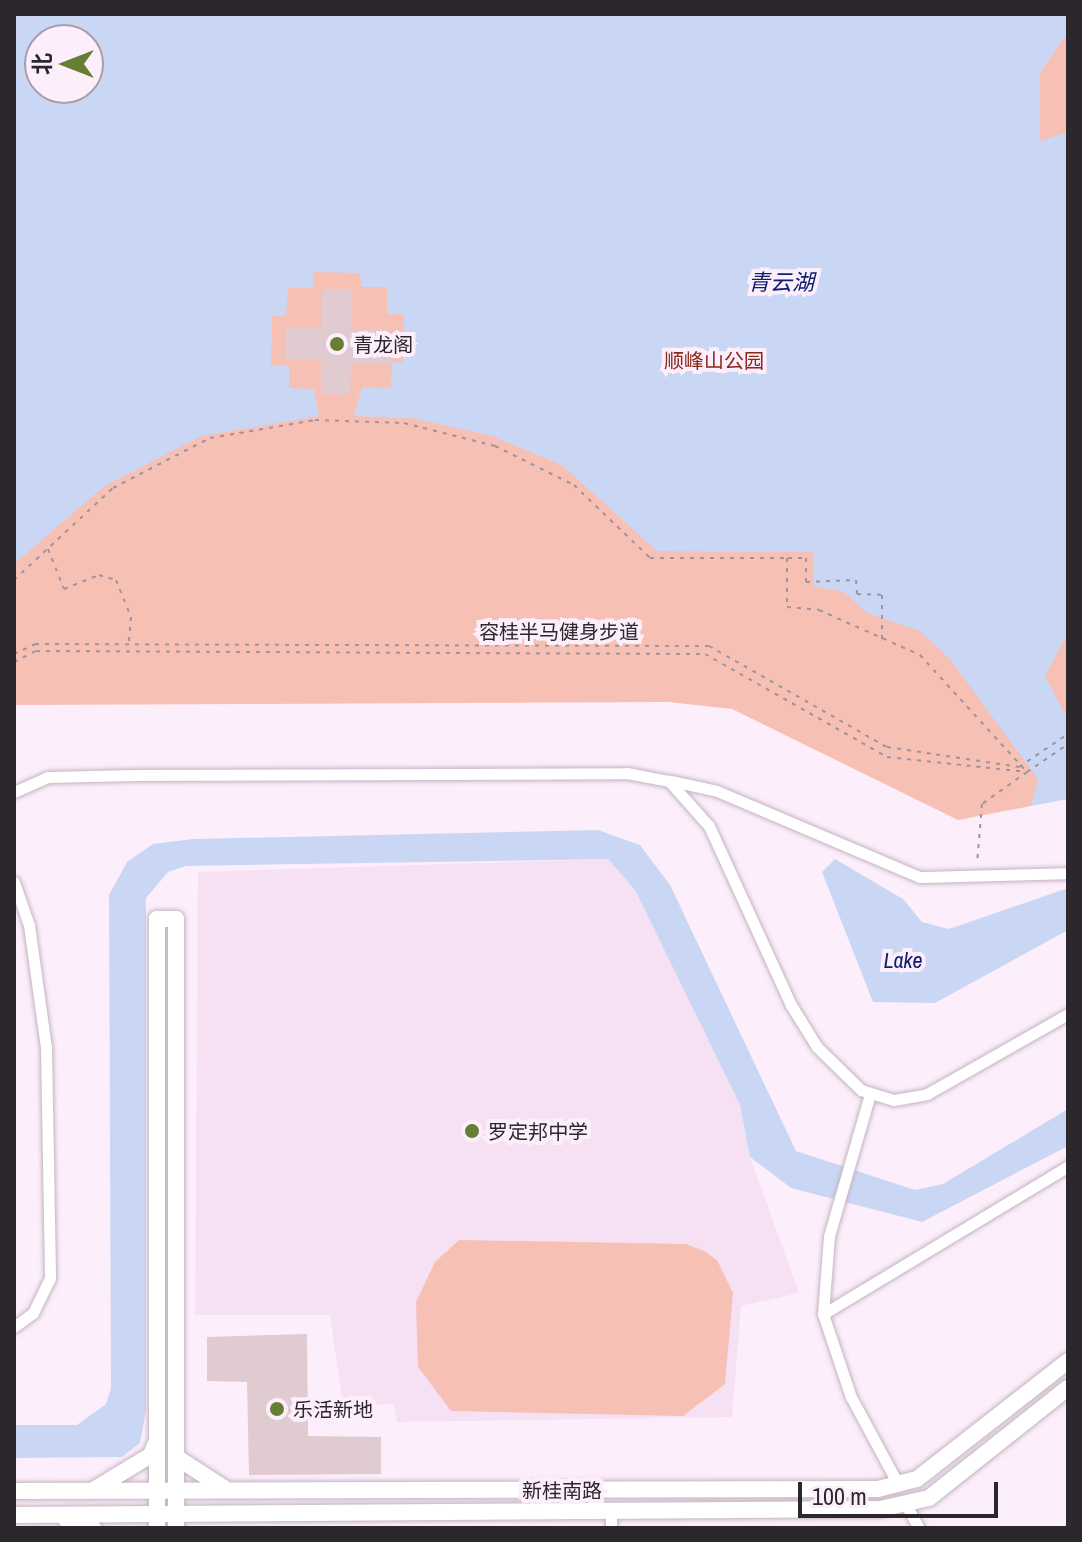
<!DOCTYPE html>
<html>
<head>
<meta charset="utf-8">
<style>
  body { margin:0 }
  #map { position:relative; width:1082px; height:1542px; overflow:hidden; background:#fdeefb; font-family:"Archivo Narrow","Noto Sans SC",sans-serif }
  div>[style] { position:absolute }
  .built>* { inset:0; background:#f6e0f3 }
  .green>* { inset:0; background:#f7c0b5 }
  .water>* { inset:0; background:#cad7f4 }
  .building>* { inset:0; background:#e0cbd1 }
  .path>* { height:2px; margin-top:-1px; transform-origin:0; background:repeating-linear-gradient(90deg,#9f949e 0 4px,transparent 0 10px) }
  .roads { filter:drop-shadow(0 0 2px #c3b4c1) drop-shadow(0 0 2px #c3b4c1) }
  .street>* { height:11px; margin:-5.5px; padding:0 5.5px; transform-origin:5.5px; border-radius:5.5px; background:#fff }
  .secondary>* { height:16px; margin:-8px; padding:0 8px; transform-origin:8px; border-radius:8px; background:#fff }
  .dots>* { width:22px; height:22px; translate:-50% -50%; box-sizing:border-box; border:4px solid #fdeefb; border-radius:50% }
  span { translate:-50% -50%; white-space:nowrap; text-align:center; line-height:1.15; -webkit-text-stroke:8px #fdeefb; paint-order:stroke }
  .poi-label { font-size:20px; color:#2c272c }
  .left { translate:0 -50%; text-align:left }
  .park-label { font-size:20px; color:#892718 }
  .street-label { font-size:20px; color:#2c272c }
  .water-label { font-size:22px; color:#0f206e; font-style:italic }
  .frame { position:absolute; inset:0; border:16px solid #2c272c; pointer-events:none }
  .north { position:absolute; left:24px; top:24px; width:80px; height:80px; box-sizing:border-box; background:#fdeefb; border:2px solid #a99ea8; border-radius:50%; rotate:270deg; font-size:22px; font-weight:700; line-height:32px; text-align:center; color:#2c272c }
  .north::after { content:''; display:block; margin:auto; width:28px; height:36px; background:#667f32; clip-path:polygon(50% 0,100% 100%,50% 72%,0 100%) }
  .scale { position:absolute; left:798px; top:1482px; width:200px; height:36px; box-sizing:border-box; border:4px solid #2c272c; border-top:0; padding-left:10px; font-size:24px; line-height:28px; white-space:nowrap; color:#2c272c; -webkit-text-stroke:6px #fdeefb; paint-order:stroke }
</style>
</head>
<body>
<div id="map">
  <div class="built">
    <div style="clip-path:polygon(608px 859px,635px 890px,740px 1105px,750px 1157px,799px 1293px,741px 1306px,732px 1417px,397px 1422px,394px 1404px,343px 1406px,330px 1315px,195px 1315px,198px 872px)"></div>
  </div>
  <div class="green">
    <div style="clip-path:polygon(evenodd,14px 14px,1068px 14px,1068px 773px,1031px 806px,958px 820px,732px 709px,668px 702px,14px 705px,14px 14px,40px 40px,88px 40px,88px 88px,40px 88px,40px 40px)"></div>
    <div style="clip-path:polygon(459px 1240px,686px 1244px,704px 1251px,717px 1260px,733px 1293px,725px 1384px,683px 1416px,451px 1411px,418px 1367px,416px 1302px,435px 1262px)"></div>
  </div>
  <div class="water">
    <div style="clip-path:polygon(evenodd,14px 14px,1068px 14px,1068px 32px,1040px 73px,1040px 141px,1068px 132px,1068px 633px,1045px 676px,1068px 720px,1068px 799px,1031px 806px,1038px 779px,950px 659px,920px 631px,867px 613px,844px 592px,814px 586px,813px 552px,657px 551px,562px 465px,492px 436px,412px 418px,354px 416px,362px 387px,391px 388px,392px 362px,403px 362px,404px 314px,387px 314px,387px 287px,361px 287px,360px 273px,314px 272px,313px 288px,288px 288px,286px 315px,272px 316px,271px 365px,289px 365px,289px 388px,314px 389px,319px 416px,201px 436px,103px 487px,14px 564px,14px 14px,40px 40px,88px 40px,88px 88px,40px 88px,40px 40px)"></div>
    <div style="clip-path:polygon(598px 830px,640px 845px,670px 885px,796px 1151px,915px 1190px,943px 1184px,1068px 1109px,1068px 1146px,922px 1222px,791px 1188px,750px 1157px,740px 1105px,635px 890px,608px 859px,186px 866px,168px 872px,146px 898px,146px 1410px,140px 1443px,122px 1457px,14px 1458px,14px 1425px,77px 1425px,106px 1404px,111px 1388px,109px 895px,127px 862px,153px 844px,193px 839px)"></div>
    <div style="clip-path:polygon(835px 859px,903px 899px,922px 922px,949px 929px,1068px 888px,1068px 930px,935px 1003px,873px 1002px,822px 872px)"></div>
  </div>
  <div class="building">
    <div style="clip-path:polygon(322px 289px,351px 289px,351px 329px,389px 329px,389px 364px,351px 364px,350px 394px,321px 394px,321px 360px,286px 360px,286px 328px,322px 328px)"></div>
    <div style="clip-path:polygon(307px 1334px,308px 1436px,381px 1437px,381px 1474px,249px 1475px,247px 1382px,207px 1381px,207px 1337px)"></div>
  </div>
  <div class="path">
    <div style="left:48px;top:549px;width:43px;rotate:68.2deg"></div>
    <div style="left:64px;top:589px;width:38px;rotate:-22deg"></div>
    <div style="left:99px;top:575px;width:18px;rotate:16deg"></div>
    <div style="left:116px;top:580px;width:40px;rotate:68deg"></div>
    <div style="left:131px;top:617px;width:25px;rotate:95deg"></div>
    <div style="left:788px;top:558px;width:18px"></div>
    <div style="left:806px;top:558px;width:24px;rotate:90deg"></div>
    <div style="left:806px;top:582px;width:50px;rotate:-2.3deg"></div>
    <div style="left:856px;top:580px;width:14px;rotate:86deg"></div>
    <div style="left:857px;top:594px;width:25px;rotate:2deg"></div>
    <div style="left:882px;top:595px;width:46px;rotate:90deg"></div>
    <div style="left:14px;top:580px;width:135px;rotate:-42.9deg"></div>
    <div style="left:113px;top:488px;width:109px;rotate:-27.3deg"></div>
    <div style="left:210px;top:438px;width:107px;rotate:-9.7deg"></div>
    <div style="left:315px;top:420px;width:89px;rotate:1.9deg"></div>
    <div style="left:404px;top:423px;width:94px;rotate:14.2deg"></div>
    <div style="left:495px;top:446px;width:88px;rotate:26.3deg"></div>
    <div style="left:574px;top:485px;width:105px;rotate:43.8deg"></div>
    <div style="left:650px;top:558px;width:137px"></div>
    <div style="left:787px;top:558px;width:49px;rotate:90deg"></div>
    <div style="left:787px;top:607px;width:32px;rotate:5deg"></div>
    <div style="left:819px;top:610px;width:111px;rotate:24deg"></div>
    <div style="left:920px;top:655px;width:159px;rotate:47.6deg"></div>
    <div style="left:1027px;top:772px;width:55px;rotate:144.6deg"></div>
    <div style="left:982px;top:804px;width:59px;rotate:94.8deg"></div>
    <div style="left:14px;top:654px;width:23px;rotate:-25deg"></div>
    <div style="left:35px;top:644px;width:674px;rotate:0.17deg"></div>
    <div style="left:709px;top:646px;width:205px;rotate:29.6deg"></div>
    <div style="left:887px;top:747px;width:134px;rotate:8.6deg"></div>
    <div style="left:1019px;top:767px;width:59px;rotate:-34deg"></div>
    <div style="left:14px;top:662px;width:25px;rotate:-27deg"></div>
    <div style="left:36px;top:651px;width:669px;rotate:0.26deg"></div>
    <div style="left:705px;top:654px;width:209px;rotate:29.5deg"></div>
    <div style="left:887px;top:757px;width:141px;rotate:6.1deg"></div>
    <div style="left:1027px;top:772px;width:50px;rotate:-34.3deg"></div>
  </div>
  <div class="roads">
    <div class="street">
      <div style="left:672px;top:781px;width:46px;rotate:12.5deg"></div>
      <div style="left:717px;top:791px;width:220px;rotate:23deg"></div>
      <div style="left:920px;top:877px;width:148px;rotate:-1.5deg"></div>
      <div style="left:14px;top:792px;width:37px;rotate:-24deg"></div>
      <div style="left:48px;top:777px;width:87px;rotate:-1.3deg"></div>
      <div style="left:135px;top:775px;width:492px;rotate:-0.2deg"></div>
      <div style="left:627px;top:773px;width:43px;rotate:10.8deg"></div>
      <div style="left:669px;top:781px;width:60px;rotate:48.4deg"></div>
      <div style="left:709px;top:826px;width:197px;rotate:65.4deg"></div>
      <div style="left:791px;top:1005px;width:49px;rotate:58.2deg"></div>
      <div style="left:817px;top:1047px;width:62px;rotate:44.3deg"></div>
      <div style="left:861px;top:1090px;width:34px;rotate:17deg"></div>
      <div style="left:894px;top:1100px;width:34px;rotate:-10deg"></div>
      <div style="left:927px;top:1094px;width:162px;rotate:-29.6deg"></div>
      <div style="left:14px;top:882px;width:46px;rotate:70.8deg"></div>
      <div style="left:29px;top:925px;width:123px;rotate:82.1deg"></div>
      <div style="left:46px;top:1047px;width:231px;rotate:89deg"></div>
      <div style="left:50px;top:1278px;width:39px;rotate:116deg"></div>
      <div style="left:33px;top:1313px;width:24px;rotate:144deg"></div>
      <div style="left:870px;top:1094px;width:148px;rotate:106.1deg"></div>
      <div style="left:829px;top:1236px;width:78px;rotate:94.4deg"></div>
      <div style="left:823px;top:1314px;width:88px;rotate:71.4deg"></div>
      <div style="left:851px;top:1397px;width:99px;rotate:61.6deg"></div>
      <div style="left:823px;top:1314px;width:286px;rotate:-31.1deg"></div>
      <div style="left:905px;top:1503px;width:29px;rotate:61deg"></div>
      <div style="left:611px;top:1511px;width:17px;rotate:90deg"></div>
    </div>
    <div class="secondary">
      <div style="left:176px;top:1457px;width:57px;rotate:32.9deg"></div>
      <div style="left:95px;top:1489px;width:66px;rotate:-31.3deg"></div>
      <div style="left:151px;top:1455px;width:11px;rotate:-68deg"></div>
      <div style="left:14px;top:1491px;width:864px;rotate:-0.13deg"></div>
      <div style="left:878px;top:1489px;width:40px;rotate:-14.4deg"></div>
      <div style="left:917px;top:1479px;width:192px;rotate:-38deg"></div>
      <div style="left:14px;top:1515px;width:866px;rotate:-0.4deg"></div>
      <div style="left:880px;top:1509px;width:50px;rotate:-12.7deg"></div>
      <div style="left:929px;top:1498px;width:177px;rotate:-38.4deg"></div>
      <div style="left:67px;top:1521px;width:27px;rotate:15deg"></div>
      <div style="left:157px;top:1528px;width:609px;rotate:-90deg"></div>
      <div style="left:157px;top:919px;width:19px"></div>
      <div style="left:176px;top:919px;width:609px;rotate:90deg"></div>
    </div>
  </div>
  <div class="dots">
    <div style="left:337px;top:344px;background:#667f32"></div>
    <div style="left:472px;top:1131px;background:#667f32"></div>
    <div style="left:277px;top:1409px;background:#667f32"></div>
  </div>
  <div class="poi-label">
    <span class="left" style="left:353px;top:344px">青龙阁</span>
    <span class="left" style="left:488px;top:1131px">罗定邦中学</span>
    <span class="left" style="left:293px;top:1409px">乐活新地</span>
  </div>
  <div class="park-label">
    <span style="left:714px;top:360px">顺峰山公园</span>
  </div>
  <div class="street-label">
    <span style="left:559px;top:631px">容桂半马健身步道</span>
    <span style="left:562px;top:1490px">新桂南路</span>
  </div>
  <div class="water-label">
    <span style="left:781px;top:283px">青云湖</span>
    <span style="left:903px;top:961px">Lake</span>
  </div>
  <div class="frame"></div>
  <div class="north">北</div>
  <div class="scale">100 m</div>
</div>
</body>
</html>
